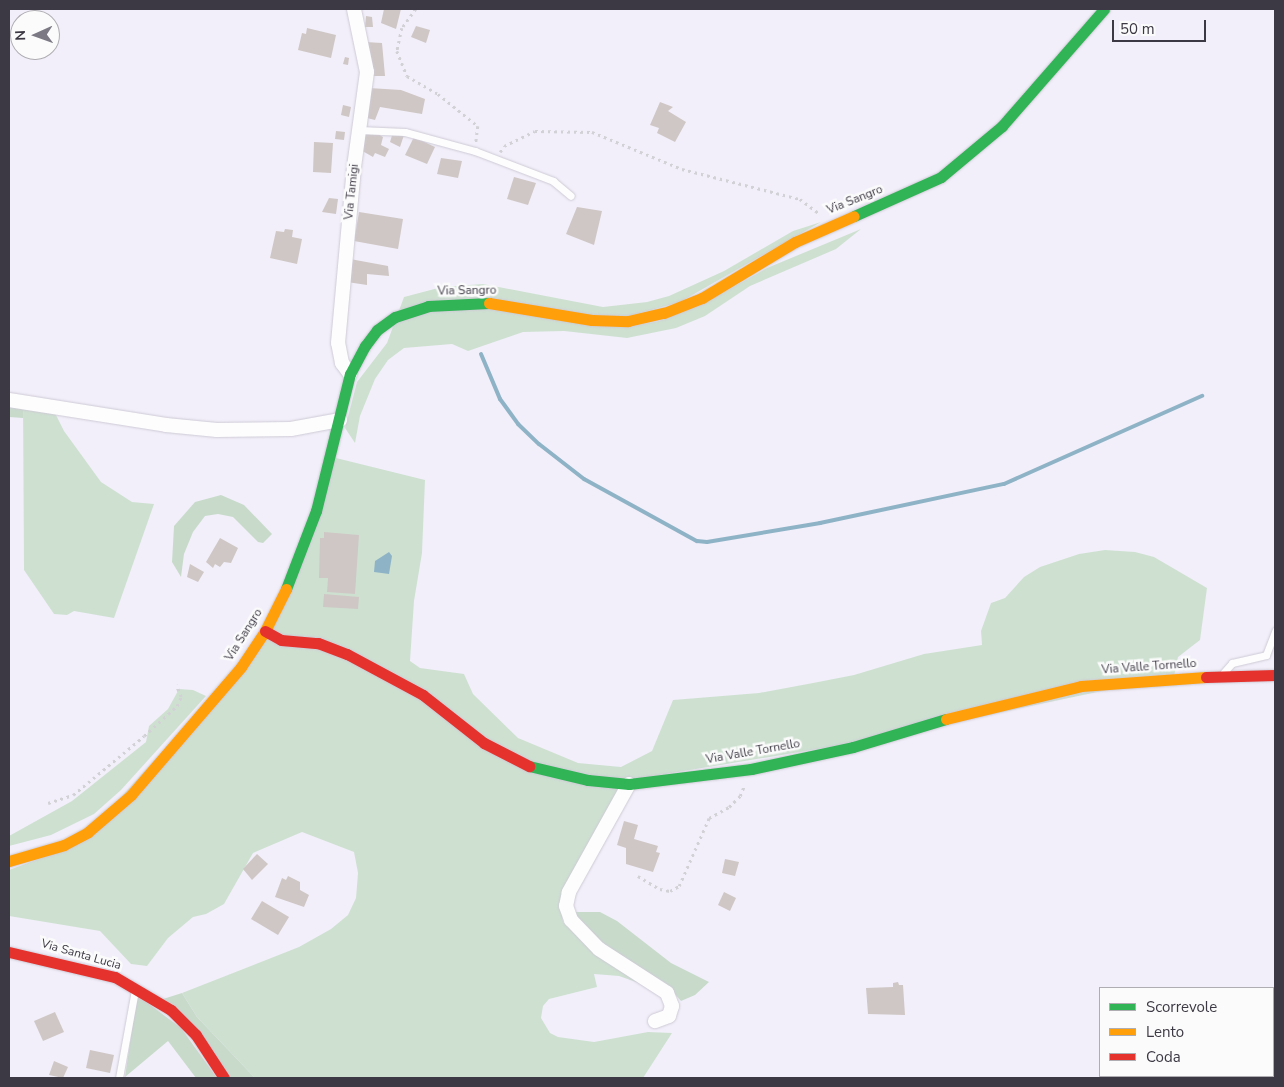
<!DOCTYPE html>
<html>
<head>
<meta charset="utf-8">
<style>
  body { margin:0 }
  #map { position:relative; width:1284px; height:1087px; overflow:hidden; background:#f2effa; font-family:"Nunito Sans",sans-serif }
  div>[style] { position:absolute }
  .green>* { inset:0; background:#cee1d1 }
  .forest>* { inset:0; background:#c8dbcb }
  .water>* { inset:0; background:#8fb3c6 }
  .stream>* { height:4px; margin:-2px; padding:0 2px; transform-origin:2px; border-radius:2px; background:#8fb3c6 }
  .building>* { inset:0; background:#cfc7c5 }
  .path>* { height:2.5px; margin-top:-1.25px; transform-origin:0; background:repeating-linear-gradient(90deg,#d2d1d5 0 2.5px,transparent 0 6.5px) }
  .roads { filter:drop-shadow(0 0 1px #cecad5) drop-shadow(0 0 1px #cecad5) }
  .lane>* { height:7px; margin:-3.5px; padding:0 3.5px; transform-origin:3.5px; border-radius:3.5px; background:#fdfdfe }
  .street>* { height:14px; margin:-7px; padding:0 7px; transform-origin:7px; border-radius:7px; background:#fdfdfe }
  .fast>* { height:11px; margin:-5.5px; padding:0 5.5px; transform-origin:5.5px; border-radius:5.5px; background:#30b455 }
  .slow>* { height:11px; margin:-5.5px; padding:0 5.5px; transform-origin:5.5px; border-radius:5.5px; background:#ff9f0a }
  .jam>* { height:11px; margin:-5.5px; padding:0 5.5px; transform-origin:5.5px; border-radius:5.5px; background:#e5322d }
  span { translate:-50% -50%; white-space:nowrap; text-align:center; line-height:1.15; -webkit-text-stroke:5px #fbfbfb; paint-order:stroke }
  .street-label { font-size:12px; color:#3d3944 }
  .frame { position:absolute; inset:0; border:10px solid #3d3944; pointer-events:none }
  .legend { position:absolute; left:1099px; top:987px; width:175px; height:90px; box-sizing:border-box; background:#fbfbfb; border:1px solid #afadb2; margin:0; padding:6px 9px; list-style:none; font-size:15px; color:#3d3944 }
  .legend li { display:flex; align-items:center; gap:10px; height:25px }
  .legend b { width:25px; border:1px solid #afadb2 }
  .north { position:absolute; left:10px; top:10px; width:50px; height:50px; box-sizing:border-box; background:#fbfbfb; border:1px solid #afadb2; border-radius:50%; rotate:268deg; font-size:14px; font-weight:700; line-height:20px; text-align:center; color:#3d3944 }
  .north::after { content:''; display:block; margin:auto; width:18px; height:22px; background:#7c7984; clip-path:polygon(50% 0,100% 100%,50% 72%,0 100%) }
  .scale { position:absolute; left:1112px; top:20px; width:94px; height:22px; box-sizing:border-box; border:2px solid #3d3944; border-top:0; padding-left:6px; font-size:15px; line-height:18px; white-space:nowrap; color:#3d3944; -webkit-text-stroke:4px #fbfbfb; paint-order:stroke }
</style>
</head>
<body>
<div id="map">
  <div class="green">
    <div style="clip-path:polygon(821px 222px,680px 302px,626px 317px,594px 316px,593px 326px,628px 327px,659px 321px,699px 306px,767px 268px,861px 229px,836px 249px,750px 286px,705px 316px,676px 328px,627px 338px,564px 331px,523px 332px,468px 351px,452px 344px,404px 348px,388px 360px,375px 379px,360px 416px,355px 443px,345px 428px,357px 382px,387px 343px,404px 297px,442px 287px,483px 284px,603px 307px,647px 302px,669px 296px,724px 271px,793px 231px)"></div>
    <div style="clip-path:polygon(23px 405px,53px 409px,64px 431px,101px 482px,132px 502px,154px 504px,114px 618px,74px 611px,67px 615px,54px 614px,24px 570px)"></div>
    <div style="clip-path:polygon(336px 458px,425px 480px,422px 553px,414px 601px,410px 661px,420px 668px,464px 674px,473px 694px,518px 738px,578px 763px,621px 767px,652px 751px,673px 700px,759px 693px,813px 683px,854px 675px,924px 654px,982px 645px,981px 631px,991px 603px,1005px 598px,1024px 577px,1040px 567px,1079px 554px,1105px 550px,1135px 552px,1154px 557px,1207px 588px,1200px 640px,1178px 657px,1174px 676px,854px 743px,623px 781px,561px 907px,563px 922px,579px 937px,653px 988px,619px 976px,594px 974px,597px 987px,549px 999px,543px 1006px,541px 1018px,550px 1033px,558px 1037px,594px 1042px,648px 1032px,672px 1033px,643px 1078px,255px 1078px,197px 1017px,182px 993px,299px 947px,331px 929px,348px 915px,356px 898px,358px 873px,354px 852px,302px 832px,253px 853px,224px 904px,206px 914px,193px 917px,168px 938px,147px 966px,131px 964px,100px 931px,9px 916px,9px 870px,79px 844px,272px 629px)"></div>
    <div style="clip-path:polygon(179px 689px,193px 690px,206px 696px,121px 790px,94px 814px,51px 835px,9px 846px,9px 836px,72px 801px,146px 742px,149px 726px,168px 709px)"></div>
  </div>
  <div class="forest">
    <div style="clip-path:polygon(9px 403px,23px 405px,23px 418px,9px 417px)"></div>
    <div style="clip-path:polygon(221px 495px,244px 505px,272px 534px,263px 543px,258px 542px,233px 517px,218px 514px,205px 516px,193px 532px,184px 554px,181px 577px,172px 562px,174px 526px,195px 502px)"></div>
    <div style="clip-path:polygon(569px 904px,576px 912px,600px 912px,617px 921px,671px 963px,709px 982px,695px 995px,681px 1001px,665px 983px,597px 941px,575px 920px)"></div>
    <div style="clip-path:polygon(182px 993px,197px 1017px,255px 1078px,231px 1078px,163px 999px)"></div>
    <div style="clip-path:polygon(137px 995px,181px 1028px,217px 1078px,196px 1078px,168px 1041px,125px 1077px)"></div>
  </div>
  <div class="water">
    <div style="clip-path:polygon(389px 552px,392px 556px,389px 574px,374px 572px,375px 561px)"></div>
  </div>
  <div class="stream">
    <div style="left:481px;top:354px;width:49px;rotate:67.1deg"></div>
    <div style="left:500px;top:399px;width:31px;rotate:54deg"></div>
    <div style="left:518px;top:424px;width:29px;rotate:44deg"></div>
    <div style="left:539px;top:444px;width:57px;rotate:37.9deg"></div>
    <div style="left:584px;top:479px;width:129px;rotate:28.8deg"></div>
    <div style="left:697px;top:541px;width:10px;rotate:6deg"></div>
    <div style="left:707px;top:542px;width:115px;rotate:-9.5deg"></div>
    <div style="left:820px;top:523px;width:188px;rotate:-12deg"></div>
    <div style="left:1004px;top:484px;width:217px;rotate:-24deg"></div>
  </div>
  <div class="building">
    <div style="clip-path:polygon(384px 9px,401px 9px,396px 29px,381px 23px)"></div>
    <div style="clip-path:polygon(366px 16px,372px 17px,373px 27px,365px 27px)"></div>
    <div style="clip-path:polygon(416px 26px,430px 30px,426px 43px,411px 37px)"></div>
    <div style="clip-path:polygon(307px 28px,336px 35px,331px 58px,298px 50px,302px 33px,306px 34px)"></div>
    <div style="clip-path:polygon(365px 42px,382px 43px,385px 76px,364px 76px)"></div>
    <div style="clip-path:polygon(345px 57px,349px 58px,348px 65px,343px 64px)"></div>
    <div style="clip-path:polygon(369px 88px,401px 90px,425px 99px,422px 114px,380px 107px,375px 120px,363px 117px)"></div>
    <div style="clip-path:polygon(660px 102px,673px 107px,668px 111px,686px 122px,675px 142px,657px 133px,659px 128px,650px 125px)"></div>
    <div style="clip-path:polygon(343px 105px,351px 107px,349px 117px,341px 115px)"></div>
    <div style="clip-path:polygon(367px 128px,383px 137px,381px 145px,389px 149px,385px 157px,375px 153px,373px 157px,357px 148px)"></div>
    <div style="clip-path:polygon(336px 131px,345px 132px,344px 140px,335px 139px)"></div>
    <div style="clip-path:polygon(393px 132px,405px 132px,400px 147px,390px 142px)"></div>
    <div style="clip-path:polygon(414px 137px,435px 147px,427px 164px,405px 155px)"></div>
    <div style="clip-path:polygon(314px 142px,333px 143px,331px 173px,313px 172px)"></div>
    <div style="clip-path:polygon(441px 158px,462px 161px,458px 178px,437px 174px)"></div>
    <div style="clip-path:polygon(514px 177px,536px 183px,528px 205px,507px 199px)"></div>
    <div style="clip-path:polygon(329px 198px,338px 199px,336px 214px,322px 212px)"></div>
    <div style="clip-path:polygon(577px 207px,602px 211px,594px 245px,566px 234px)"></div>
    <div style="clip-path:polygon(359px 212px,403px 219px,398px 249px,354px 241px)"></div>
    <div style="clip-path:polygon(285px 229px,293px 230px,292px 237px,302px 239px,297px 264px,270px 258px,276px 231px,284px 232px)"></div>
    <div style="clip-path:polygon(350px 259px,388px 266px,389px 276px,367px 274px,367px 285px,347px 282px)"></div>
    <div style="clip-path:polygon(324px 532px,359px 535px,355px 594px,327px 592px,328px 578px,319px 578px,320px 538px,324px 538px)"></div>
    <div style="clip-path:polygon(220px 538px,238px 548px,231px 563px,224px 562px,220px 567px,215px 564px,213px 568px,206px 562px)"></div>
    <div style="clip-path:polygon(190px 564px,204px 572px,198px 582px,187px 577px)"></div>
    <div style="clip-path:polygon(324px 594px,359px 597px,358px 609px,323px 607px)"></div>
    <div style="clip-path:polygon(624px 821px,638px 825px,634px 839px,658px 846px,656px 852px,660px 853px,653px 872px,626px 864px,626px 848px,617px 845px)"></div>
    <div style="clip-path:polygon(257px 854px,268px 864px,252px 880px,243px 869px)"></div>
    <div style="clip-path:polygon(725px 859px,739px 862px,735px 876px,722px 873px)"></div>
    <div style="clip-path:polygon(288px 876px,300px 882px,300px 890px,309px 895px,304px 907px,275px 897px,282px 878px,286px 880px)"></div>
    <div style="clip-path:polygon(724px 892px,736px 898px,730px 911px,718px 905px)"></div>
    <div style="clip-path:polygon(262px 901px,289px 917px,278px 935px,251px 919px)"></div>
    <div style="clip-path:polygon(898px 982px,899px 985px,903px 985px,905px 1015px,868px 1014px,866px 988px,893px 987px,893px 983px)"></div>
    <div style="clip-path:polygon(55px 1012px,64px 1032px,43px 1041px,34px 1021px)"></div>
    <div style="clip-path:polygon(90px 1050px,114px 1055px,110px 1073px,86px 1068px)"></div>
    <div style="clip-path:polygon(54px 1061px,68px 1067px,63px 1078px,49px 1075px)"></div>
  </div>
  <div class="path">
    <div style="left:416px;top:9px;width:24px;rotate:126deg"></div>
    <div style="left:402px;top:28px;width:24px;rotate:102deg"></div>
    <div style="left:397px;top:51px;width:27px;rotate:68deg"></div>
    <div style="left:407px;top:76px;width:36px;rotate:30deg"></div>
    <div style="left:438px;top:94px;width:51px;rotate:38.7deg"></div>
    <div style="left:478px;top:126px;width:16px;rotate:97deg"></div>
    <div style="left:500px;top:152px;width:7px;rotate:-56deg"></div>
    <div style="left:504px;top:146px;width:34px;rotate:-26deg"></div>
    <div style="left:535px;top:131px;width:57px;rotate:1deg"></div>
    <div style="left:592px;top:132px;width:97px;rotate:22.3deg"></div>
    <div style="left:682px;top:169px;width:122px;rotate:14.3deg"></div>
    <div style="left:800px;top:199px;width:25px;rotate:37deg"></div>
    <div style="left:48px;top:803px;width:26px;rotate:-18deg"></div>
    <div style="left:73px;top:795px;width:92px;rotate:-39.7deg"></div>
    <div style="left:144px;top:736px;width:45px;rotate:-42.3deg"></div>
    <div style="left:177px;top:706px;width:10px;rotate:-66deg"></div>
    <div style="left:181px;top:697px;width:13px;rotate:-113deg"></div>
    <div style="left:638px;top:876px;width:26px;rotate:31deg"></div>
    <div style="left:660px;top:889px;width:10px;rotate:11deg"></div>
    <div style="left:670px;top:891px;width:10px;rotate:-29deg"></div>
    <div style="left:679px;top:886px;width:74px;rotate:-66.2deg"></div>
    <div style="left:709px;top:818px;width:23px;rotate:-29deg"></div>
    <div style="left:729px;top:807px;width:16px;rotate:-45deg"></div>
    <div style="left:740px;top:796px;width:11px;rotate:-68deg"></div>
  </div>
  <div class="roads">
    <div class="lane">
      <div style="left:359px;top:130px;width:46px;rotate:2.5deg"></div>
      <div style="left:405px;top:132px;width:73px;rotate:15.2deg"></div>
      <div style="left:475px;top:151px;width:84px;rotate:21deg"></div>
      <div style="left:553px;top:181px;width:23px;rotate:40deg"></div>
      <div style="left:1224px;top:672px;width:12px;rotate:-48deg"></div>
      <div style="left:1232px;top:663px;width:35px;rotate:-13deg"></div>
      <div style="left:1266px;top:655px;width:26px;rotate:-69deg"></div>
      <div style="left:119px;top:1078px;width:89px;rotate:-79.7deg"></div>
    </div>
    <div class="street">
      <div style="left:350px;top:374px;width:14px;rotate:-126deg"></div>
      <div style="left:342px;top:363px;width:20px;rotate:-101deg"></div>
      <div style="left:338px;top:343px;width:177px;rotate:-84.8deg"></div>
      <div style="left:354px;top:167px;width:96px;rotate:-82.2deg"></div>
      <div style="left:367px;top:72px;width:64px;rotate:-101.7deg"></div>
      <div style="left:9px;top:400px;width:159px;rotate:9deg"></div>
      <div style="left:166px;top:425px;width:51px;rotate:5.6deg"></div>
      <div style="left:217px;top:430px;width:74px;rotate:-0.8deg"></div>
      <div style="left:291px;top:429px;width:50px;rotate:-10.4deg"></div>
      <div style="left:629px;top:784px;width:124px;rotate:119.1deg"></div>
      <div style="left:569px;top:892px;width:14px;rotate:102deg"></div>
      <div style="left:566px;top:906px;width:15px;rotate:70deg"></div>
      <div style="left:571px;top:920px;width:40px;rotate:46deg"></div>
      <div style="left:599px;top:949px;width:81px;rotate:32.9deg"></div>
      <div style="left:667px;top:993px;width:14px;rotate:69deg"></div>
      <div style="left:672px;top:1006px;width:10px;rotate:107deg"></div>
      <div style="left:669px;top:1016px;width:15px;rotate:160deg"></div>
    </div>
    <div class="fast">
      <div style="left:854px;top:216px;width:95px;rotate:-24.1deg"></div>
      <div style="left:941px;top:177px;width:80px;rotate:-39.9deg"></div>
      <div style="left:1002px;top:126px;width:155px;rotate:-48.9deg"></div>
      <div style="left:286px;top:589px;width:84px;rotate:-69deg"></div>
      <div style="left:316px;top:511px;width:141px;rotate:-76.1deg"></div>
      <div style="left:350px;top:374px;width:32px;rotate:-62deg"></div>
      <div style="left:365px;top:346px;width:20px;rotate:-53deg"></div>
      <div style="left:377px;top:330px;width:22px;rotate:-36deg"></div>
      <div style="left:395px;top:317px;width:35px;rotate:-18deg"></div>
      <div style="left:428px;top:306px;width:61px;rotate:-2.8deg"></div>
      <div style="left:529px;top:766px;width:61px;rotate:13.3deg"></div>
      <div style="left:588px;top:780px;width:41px;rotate:5.6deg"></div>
      <div style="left:629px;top:784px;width:123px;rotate:-7deg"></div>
      <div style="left:751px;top:769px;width:104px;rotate:-12.2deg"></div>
      <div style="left:853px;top:747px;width:97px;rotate:-16.8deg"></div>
    </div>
    <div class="slow">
      <div style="left:489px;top:303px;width:104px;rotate:9.4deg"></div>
      <div style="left:592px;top:320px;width:36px;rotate:2deg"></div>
      <div style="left:628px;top:321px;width:37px;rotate:-13deg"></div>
      <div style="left:664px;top:313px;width:41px;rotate:-21.5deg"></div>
      <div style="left:702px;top:298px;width:109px;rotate:-31.1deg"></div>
      <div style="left:795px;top:242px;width:64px;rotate:-23.8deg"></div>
      <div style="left:946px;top:719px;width:139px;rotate:-13.7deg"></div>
      <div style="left:1081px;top:686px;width:125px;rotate:-4.1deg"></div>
      <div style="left:9px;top:861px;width:57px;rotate:-16.2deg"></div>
      <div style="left:64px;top:845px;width:27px;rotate:-28deg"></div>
      <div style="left:88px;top:832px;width:57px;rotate:-40.7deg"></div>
      <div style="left:131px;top:795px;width:169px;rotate:-49.3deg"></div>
      <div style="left:241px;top:667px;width:43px;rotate:-56.3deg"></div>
      <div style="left:265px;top:631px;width:47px;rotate:-63.4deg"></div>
    </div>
    <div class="jam">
      <div style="left:265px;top:631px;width:18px;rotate:29deg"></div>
      <div style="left:281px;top:640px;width:37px;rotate:5deg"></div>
      <div style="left:318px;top:643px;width:31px;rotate:21deg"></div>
      <div style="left:347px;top:654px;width:86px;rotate:28.3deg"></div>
      <div style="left:423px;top:695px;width:78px;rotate:38.2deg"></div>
      <div style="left:484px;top:743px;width:51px;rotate:27.1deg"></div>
      <div style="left:1206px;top:677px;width:69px;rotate:-1.7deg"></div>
      <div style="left:9px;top:952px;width:109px;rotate:13.3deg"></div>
      <div style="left:115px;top:977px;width:65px;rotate:30.5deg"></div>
      <div style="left:171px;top:1010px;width:35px;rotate:45deg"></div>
      <div style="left:196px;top:1035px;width:51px;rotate:56.9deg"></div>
    </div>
  </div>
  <div class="street-label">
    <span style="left:352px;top:192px;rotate:-84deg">Via Tamigi</span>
    <span style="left:855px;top:200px;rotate:-22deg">Via Sangro</span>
    <span style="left:467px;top:291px;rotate:-1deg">Via Sangro</span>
    <span style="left:244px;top:635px;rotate:-58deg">Via Sangro</span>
    <span style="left:1149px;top:667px;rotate:-4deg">Via Valle Tornello</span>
    <span style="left:753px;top:752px;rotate:-10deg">Via Valle Tornello</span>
    <span style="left:81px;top:955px;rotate:16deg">Via Santa Lucia</span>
  </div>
  <div class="frame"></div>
  <ul class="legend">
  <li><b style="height:6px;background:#30b455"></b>Scorrevole</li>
  <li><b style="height:6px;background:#ff9f0a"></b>Lento</li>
  <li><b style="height:6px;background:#e5322d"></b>Coda</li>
  </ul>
  <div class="north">N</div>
  <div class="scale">50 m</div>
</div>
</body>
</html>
